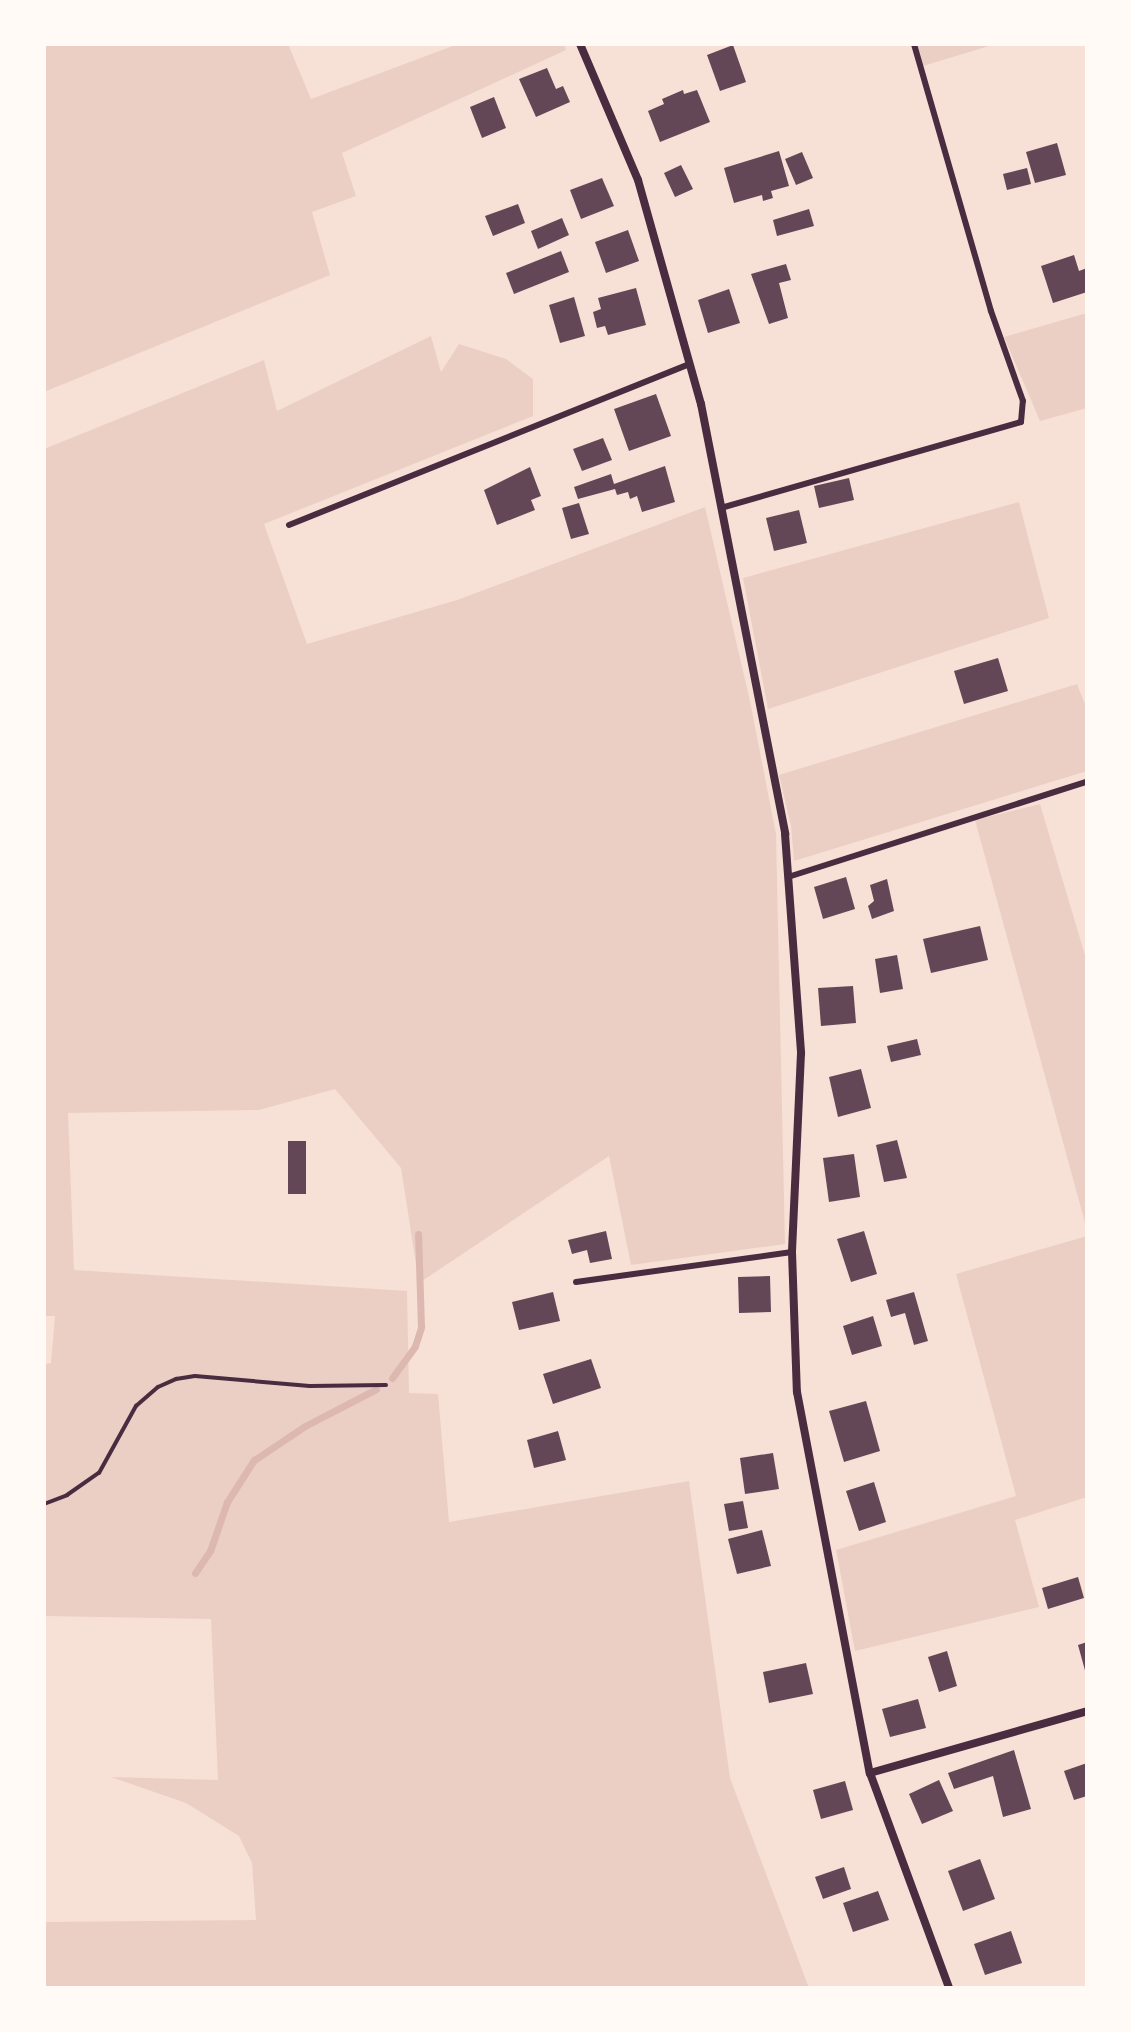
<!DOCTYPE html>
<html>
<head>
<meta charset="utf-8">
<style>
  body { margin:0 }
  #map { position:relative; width:1131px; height:2032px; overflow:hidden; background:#f7e1d7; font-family:Figtree,sans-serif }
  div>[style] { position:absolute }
  .green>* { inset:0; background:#ebcfc5 }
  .stream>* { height:7px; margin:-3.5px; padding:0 3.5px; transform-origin:3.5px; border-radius:3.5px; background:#dcb8b0 }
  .building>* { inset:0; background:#644757 }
  .path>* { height:4px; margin:-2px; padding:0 2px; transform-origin:2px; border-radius:2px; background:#4a2c40 }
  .service>* { height:6px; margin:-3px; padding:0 3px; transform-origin:3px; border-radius:3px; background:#4a2c40 }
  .minor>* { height:8px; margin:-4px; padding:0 4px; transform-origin:4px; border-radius:4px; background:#4a2c40 }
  span { translate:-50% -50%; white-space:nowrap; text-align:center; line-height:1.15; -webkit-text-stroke:7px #fffaf5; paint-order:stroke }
  .frame { position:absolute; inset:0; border:46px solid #fffaf5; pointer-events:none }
</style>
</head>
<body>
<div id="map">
  <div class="green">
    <div style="clip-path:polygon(44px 44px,288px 44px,311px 99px,458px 44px,564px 44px,566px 50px,342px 153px,356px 196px,312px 212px,330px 275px,44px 392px)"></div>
    <div style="clip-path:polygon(917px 44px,996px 44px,923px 66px)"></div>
    <div style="clip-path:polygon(1087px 313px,1087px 408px,1040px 421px,1004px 337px)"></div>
    <div style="clip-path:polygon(431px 336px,441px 372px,459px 344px,506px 359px,533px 379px,533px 416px,264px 524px,307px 644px,457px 600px,705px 507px,750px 701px,776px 834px,785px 1244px,631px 1265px,609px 1156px,419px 1283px,401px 1168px,335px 1089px,259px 1110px,68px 1113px,74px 1270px,407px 1291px,409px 1393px,438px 1394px,449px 1522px,689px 1481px,730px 1778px,809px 1988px,44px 1988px,44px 1922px,256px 1920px,252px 1863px,239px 1836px,186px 1803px,111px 1777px,218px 1780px,211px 1619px,44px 1616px,44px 1364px,51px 1363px,55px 1316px,44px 1316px,44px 449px,264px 360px,277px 411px)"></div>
    <div style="clip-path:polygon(1019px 502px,1049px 618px,768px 709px,743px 578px)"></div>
    <div style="clip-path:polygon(1077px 684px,1087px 709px,1087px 771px,794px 861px,791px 826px,779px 775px)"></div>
    <div style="clip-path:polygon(1040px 804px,1087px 962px,1087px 1230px,975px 820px)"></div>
    <div style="clip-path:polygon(1087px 1236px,1087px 1497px,1015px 1520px,1039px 1607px,855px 1651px,836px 1550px,1016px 1496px,956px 1274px)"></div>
  </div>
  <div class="stream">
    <div style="left:392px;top:1378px;width:39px;rotate:-54deg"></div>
    <div style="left:415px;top:1346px;width:20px;rotate:-72deg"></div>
    <div style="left:421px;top:1327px;width:93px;rotate:-91.8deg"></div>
    <div style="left:195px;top:1573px;width:27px;rotate:-56deg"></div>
    <div style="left:210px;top:1551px;width:52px;rotate:-70.9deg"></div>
    <div style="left:227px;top:1502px;width:50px;rotate:-57.3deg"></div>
    <div style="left:254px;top:1460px;width:61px;rotate:-33.7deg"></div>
    <div style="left:305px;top:1426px;width:80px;rotate:-27.5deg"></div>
  </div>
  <div class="building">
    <div style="clip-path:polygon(733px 45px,746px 82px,720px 91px,707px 55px)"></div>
    <div style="clip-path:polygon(547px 68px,556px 89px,563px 86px,570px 102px,536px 117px,519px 79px)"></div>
    <div style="clip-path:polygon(683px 90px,684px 94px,697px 90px,710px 122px,660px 142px,648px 111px,664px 104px,662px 99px)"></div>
    <div style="clip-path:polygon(494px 97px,506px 128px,482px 138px,470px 107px)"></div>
    <div style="clip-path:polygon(1057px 143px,1066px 175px,1035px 183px,1026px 152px)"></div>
    <div style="clip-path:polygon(779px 151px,789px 186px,771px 191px,773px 198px,763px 201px,762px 195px,734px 203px,724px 168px)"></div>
    <div style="clip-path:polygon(802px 152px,813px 178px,796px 185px,785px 159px)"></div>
    <div style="clip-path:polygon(681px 165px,693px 189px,675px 197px,664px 173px)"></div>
    <div style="clip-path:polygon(1027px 168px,1031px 184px,1007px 190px,1003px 174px)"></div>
    <div style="clip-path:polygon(602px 178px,614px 206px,581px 219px,570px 190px)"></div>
    <div style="clip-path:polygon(518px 204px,525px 223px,493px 236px,485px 216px)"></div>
    <div style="clip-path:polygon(809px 209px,814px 226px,777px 236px,773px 220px)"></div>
    <div style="clip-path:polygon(562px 218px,569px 235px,538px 249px,531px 231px)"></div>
    <div style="clip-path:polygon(628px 230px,639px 261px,606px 273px,595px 242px)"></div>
    <div style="clip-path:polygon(561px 251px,569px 272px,514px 294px,506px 273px)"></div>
    <div style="clip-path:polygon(1074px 255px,1079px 271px,1087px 268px,1087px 292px,1053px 303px,1041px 266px)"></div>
    <div style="clip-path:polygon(786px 264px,791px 280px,779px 283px,788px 318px,769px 324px,751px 274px)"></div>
    <div style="clip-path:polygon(636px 288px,646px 325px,608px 335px,605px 326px,597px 328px,593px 312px,601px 309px,598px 298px)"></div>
    <div style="clip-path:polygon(729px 289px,740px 323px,708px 333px,698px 300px)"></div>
    <div style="clip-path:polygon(574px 297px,585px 336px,560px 343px,549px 305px)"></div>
    <div style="clip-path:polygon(656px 394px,671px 436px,629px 451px,614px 409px)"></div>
    <div style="clip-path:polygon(603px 438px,612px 460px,582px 471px,573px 449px)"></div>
    <div style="clip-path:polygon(665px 466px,675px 502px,642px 512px,637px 496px,630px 499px,628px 492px,617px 495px,615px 489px,578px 499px,574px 487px,611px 474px,614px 484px)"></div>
    <div style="clip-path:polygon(530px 467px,541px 496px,531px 500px,535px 510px,497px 525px,484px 490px)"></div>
    <div style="clip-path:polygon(849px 478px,854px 500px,819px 508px,814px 486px)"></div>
    <div style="clip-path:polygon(579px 503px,589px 534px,571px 539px,562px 508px)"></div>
    <div style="clip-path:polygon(799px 510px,807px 543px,774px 551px,766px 518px)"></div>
    <div style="clip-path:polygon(998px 658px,1008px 691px,964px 704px,954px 671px)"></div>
    <div style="clip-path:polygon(846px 877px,855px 909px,823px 919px,814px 887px)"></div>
    <div style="clip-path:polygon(887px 879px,894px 911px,872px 919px,868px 906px,874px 901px,870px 885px)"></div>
    <div style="clip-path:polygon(980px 926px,988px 960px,931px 973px,923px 939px)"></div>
    <div style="clip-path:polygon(897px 955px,903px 989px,880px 993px,875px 959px)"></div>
    <div style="clip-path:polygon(853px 986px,856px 1023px,821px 1026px,818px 988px)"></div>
    <div style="clip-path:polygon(917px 1039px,921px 1055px,891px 1062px,887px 1046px)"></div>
    <div style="clip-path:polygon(861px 1069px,871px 1108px,838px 1117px,829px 1077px)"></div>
    <div style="clip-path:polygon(897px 1140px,907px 1178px,884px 1182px,876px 1145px)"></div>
    <div style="clip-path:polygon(288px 1141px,306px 1141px,306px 1194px,288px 1194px)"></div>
    <div style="clip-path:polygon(854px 1154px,860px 1197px,829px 1202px,823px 1158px)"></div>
    <div style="clip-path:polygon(606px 1231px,612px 1259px,590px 1263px,587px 1250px,572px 1254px,568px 1240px)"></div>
    <div style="clip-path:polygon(864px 1231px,877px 1274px,851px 1282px,837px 1239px)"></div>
    <div style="clip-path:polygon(770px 1276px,771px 1312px,739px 1313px,738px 1277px)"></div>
    <div style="clip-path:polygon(553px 1292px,560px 1321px,519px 1330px,512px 1302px)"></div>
    <div style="clip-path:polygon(914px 1292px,928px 1341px,914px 1345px,905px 1313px,891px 1317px,886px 1300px)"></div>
    <div style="clip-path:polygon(873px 1316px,882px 1346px,852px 1355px,843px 1326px)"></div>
    <div style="clip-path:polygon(591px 1359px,601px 1388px,553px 1404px,543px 1374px)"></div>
    <div style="clip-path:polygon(866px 1401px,880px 1451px,844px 1462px,829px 1411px)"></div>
    <div style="clip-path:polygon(558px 1431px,566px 1460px,534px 1468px,527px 1440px)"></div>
    <div style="clip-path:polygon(773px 1453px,779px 1489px,745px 1494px,740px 1458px)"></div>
    <div style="clip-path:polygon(874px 1482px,886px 1522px,859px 1531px,846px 1491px)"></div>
    <div style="clip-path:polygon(743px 1501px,748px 1528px,729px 1531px,724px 1504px)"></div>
    <div style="clip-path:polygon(762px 1530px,771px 1566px,737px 1574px,728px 1539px)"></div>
    <div style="clip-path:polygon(1078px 1577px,1084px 1598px,1048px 1609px,1042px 1588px)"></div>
    <div style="clip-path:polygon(1087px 1642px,1087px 1674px,1086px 1674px,1078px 1645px)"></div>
    <div style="clip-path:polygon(947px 1651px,957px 1686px,939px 1692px,928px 1657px)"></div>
    <div style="clip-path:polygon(806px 1663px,813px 1694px,769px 1703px,763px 1672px)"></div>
    <div style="clip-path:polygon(918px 1699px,926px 1728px,890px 1737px,882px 1709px)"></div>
    <div style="clip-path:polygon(1014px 1750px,1031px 1809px,1003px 1817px,993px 1776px,954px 1789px,948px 1773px)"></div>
    <div style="clip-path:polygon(1087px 1763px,1087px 1796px,1074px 1800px,1064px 1771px)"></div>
    <div style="clip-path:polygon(939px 1780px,953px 1811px,922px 1824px,909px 1794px)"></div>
    <div style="clip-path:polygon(845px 1781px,853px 1810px,821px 1819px,813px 1790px)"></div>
    <div style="clip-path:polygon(980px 1859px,995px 1899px,963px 1911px,948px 1871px)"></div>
    <div style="clip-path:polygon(844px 1867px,851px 1889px,823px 1899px,815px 1877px)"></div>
    <div style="clip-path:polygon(878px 1891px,889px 1920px,853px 1932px,843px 1903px)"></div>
    <div style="clip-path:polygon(1011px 1931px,1022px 1963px,985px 1975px,974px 1944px)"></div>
  </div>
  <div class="path">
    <div style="left:44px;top:1504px;width:25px;rotate:-21deg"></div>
    <div style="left:67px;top:1495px;width:39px;rotate:-35deg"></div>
    <div style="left:99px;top:1473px;width:77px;rotate:-61.1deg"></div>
    <div style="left:136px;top:1406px;width:29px;rotate:-41deg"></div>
    <div style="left:158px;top:1387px;width:20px;rotate:-24deg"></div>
    <div style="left:176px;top:1379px;width:19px;rotate:-9deg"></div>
    <div style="left:195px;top:1376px;width:115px;rotate:5deg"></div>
    <div style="left:310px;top:1386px;width:76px;rotate:-0.8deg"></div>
  </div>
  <div class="service">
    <div style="left:721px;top:508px;width:312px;rotate:-16deg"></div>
    <div style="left:1021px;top:422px;width:21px;rotate:-85deg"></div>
    <div style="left:1023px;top:401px;width:96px;rotate:-109.6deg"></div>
    <div style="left:991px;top:311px;width:278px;rotate:-106.1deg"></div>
    <div style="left:289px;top:525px;width:432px;rotate:-21.9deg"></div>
    <div style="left:788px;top:877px;width:313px;rotate:-17.7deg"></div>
    <div style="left:576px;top:1282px;width:218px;rotate:-7.9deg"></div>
  </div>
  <div class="minor">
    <div style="left:580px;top:44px;width:148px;rotate:66.9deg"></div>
    <div style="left:638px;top:180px;width:233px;rotate:74.3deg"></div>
    <div style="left:701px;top:404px;width:438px;rotate:78.9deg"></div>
    <div style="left:785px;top:834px;width:220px;rotate:85.8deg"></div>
    <div style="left:801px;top:1053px;width:199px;rotate:92.6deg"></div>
    <div style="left:792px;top:1252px;width:140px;rotate:88deg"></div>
    <div style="left:797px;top:1392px;width:388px;rotate:79.2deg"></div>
    <div style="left:870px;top:1773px;width:229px;rotate:69.8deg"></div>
    <div style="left:870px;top:1773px;width:226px;rotate:-15.9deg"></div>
  </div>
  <div class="frame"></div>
</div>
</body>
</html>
